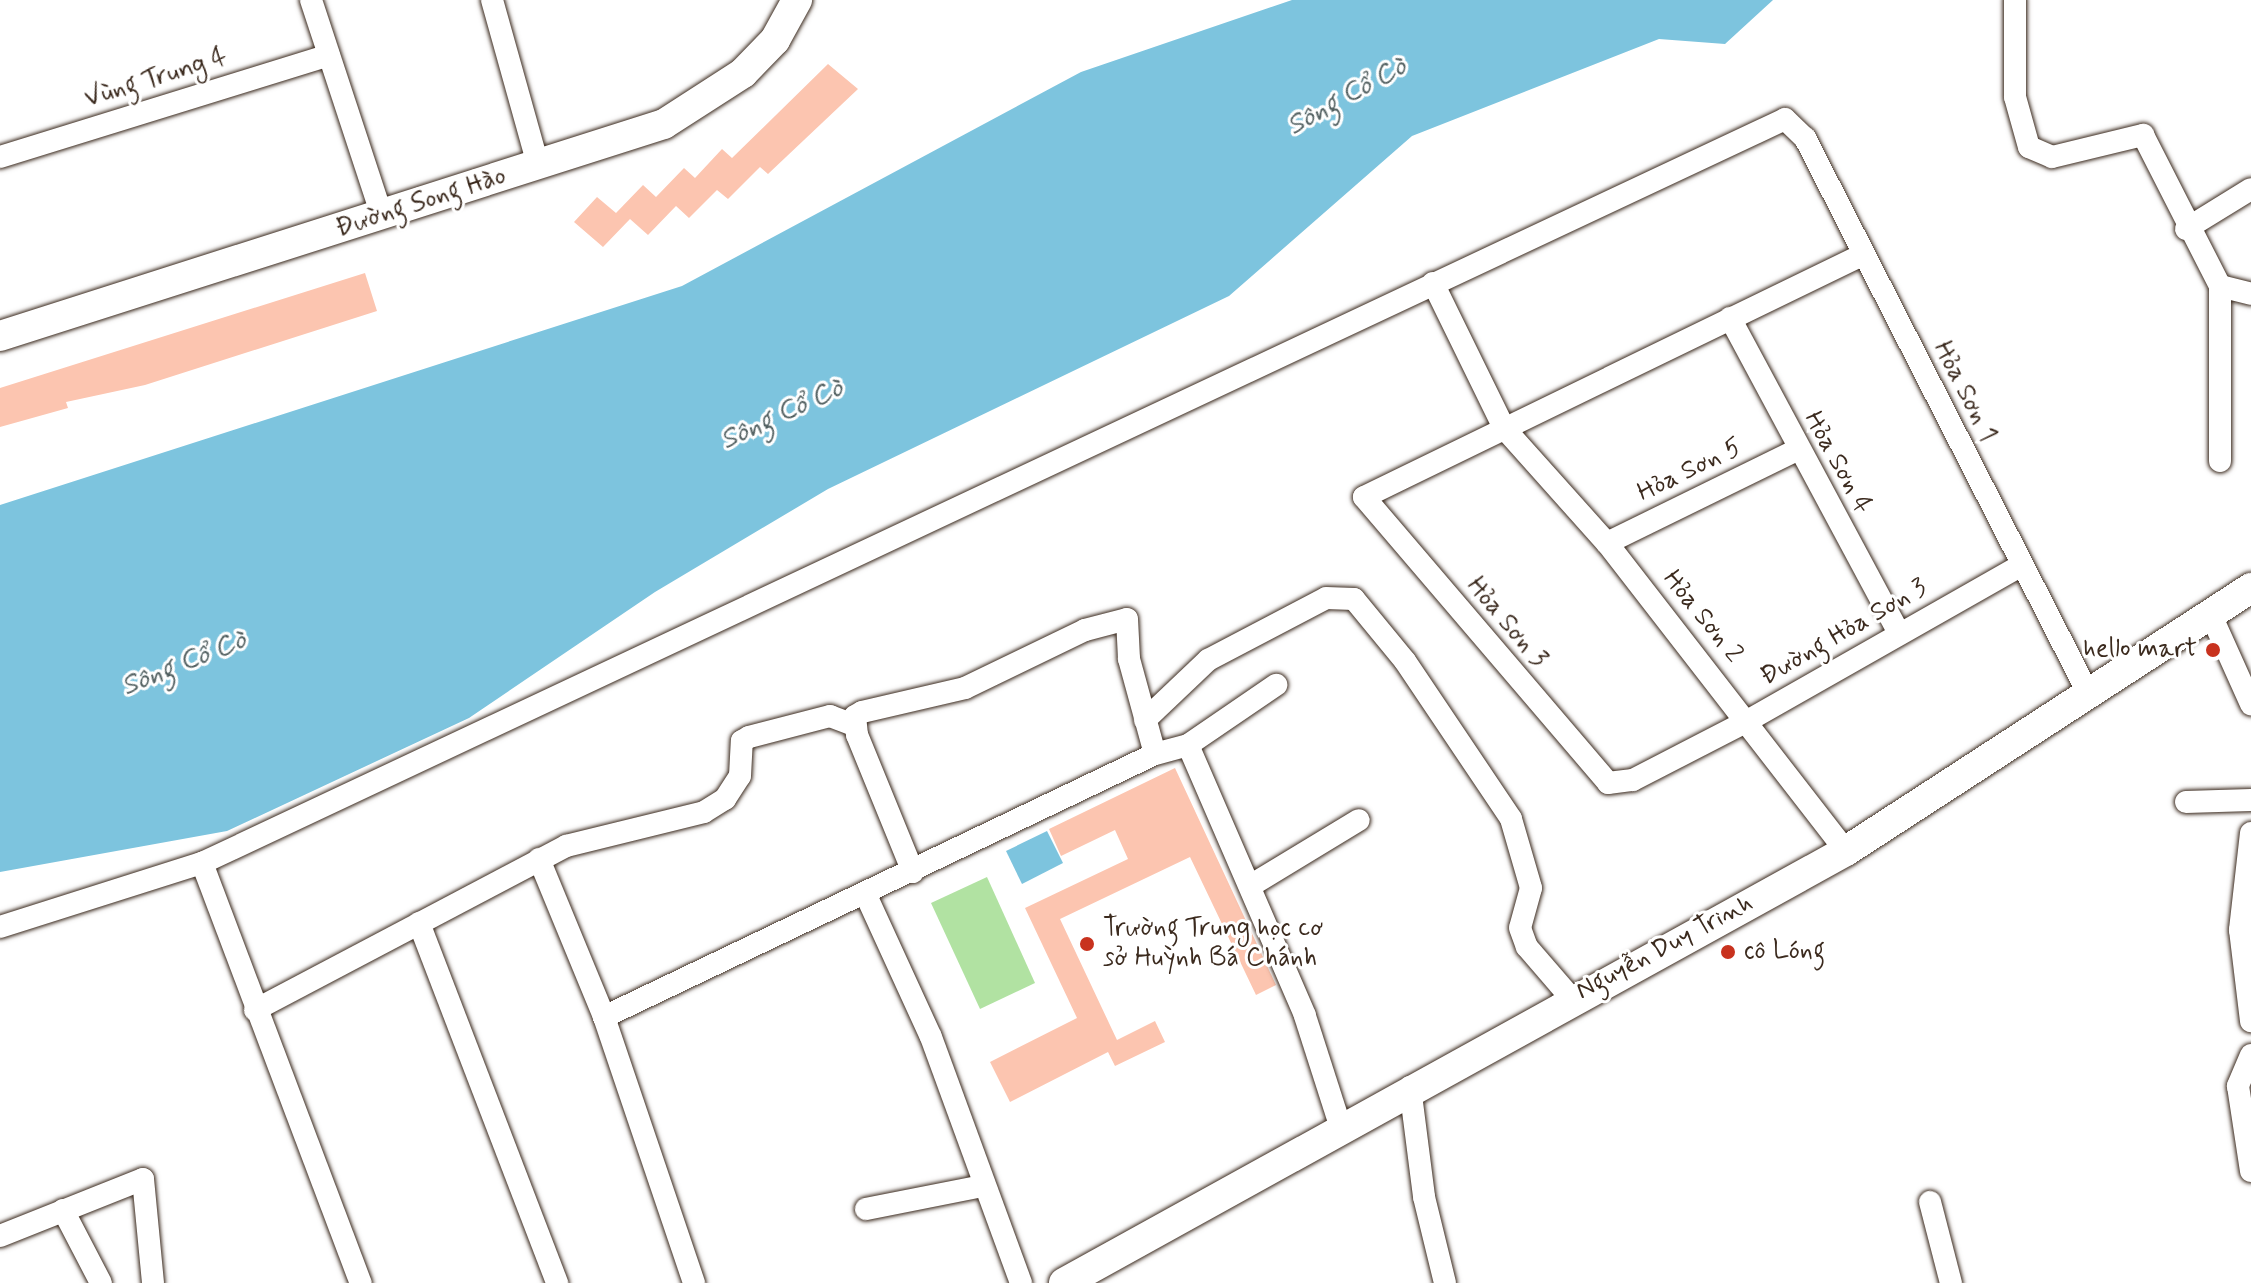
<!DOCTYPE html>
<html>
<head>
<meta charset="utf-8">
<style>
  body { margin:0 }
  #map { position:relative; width:2251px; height:1283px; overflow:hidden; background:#fff; font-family:Mynerve,sans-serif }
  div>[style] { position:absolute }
  .green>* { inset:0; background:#b1e2a2 }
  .water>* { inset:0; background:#7dc4de }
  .building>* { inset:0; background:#fcc5b0 }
  .roads { filter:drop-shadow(0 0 2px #3b2a1e) drop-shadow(0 0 2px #3b2a1e) }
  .street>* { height:22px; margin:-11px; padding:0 11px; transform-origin:11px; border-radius:11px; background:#fff }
  .secondary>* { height:30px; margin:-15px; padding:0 15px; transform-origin:15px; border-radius:15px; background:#fff }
  .dots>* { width:22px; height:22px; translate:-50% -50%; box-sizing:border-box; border:4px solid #fff; border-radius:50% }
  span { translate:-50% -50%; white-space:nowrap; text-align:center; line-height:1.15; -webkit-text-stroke:6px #fff; paint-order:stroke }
  .street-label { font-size:26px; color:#3b2a1e }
  .poi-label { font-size:26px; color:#3b2a1e }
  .right { translate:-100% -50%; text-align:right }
  .left { translate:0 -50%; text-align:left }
  .water-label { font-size:28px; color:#526061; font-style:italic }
</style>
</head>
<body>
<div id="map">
  <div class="green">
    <div style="clip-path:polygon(987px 877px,1035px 983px,980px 1009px,931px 903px)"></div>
  </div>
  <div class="water">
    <div style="clip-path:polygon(1292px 0,1773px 0,1725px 44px,1659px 39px,1412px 136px,1229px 296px,828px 489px,655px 592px,469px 718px,227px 831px,0 872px,0 505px,682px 286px,1081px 72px)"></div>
    <div style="clip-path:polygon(1047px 831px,1063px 863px,1022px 884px,1006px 851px)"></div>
  </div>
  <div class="building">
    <div style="clip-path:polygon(828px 64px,858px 89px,768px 174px,760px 167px,728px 199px,717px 190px,689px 218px,676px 206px,648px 235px,630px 219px,603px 247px,574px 222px,597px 197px,616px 213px,643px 185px,656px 197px,684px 168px,695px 178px,722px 149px,732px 158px)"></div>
    <div style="clip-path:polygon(365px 273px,377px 311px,145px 385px,66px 402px,68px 408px,0 427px,0 388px)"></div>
    <div style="clip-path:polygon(1175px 768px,1276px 985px,1256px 995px,1190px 857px,1060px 919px,1117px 1040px,1155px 1021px,1165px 1042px,1115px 1066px,1108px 1052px,1010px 1102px,990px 1062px,1077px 1018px,1025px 908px,1128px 859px,1115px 830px,1061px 856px,1049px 829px)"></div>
  </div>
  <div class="roads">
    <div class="street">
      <div style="left:311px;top:0;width:227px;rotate:71.8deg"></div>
      <div style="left:492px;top:0;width:171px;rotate:74.4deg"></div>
      <div style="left:2015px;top:0;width:97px;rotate:90deg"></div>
      <div style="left:2015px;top:97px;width:52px;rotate:74.4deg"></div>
      <div style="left:2029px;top:147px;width:25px;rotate:23deg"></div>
      <div style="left:2052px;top:157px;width:94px;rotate:-13.6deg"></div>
      <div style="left:2143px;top:135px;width:169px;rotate:63deg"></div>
      <div style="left:2220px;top:286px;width:32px;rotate:14deg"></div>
      <div style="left:0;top:157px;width:344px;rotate:-17.2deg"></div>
      <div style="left:2186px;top:229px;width:76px;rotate:-31.6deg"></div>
      <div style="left:1864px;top:254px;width:556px;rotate:154.08deg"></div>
      <div style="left:1364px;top:497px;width:376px;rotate:49.5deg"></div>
      <div style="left:1608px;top:783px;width:25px;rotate:-7deg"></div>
      <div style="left:1633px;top:780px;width:131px;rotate:-27.3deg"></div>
      <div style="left:1749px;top:720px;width:312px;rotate:-29.6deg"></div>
      <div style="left:1433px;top:283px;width:161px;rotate:63.9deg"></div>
      <div style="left:1504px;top:428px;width:154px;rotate:48.2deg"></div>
      <div style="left:1607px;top:543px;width:390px;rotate:52.2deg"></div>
      <div style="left:2220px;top:286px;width:175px;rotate:90deg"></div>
      <div style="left:1730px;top:318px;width:357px;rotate:61.8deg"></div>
      <div style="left:1607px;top:543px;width:212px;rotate:-26.1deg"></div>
      <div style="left:2211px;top:615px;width:98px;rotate:65.8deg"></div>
      <div style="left:1145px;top:720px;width:87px;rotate:-43.6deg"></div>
      <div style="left:1208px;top:660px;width:133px;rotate:-27.7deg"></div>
      <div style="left:1326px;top:598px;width:28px;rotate:2deg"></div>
      <div style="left:1354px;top:599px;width:80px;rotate:50.6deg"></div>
      <div style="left:1405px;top:661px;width:190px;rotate:56.1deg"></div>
      <div style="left:1511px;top:819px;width:72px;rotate:73.8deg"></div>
      <div style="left:1531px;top:888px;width:41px;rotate:105.4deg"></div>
      <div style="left:1520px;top:928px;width:20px;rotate:70deg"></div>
      <div style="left:1527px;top:947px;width:67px;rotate:49.2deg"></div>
      <div style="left:1188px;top:745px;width:295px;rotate:66.6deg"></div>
      <div style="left:1305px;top:1016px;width:114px;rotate:72.2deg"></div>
      <div style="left:2186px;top:802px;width:65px;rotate:-1.8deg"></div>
      <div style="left:2251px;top:833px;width:98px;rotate:96.5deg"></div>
      <div style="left:2240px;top:930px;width:92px;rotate:83.1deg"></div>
      <div style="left:539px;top:859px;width:171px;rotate:67.6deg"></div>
      <div style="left:604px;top:1017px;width:281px;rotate:71.3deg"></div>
      <div style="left:202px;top:863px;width:449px;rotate:69.3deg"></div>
      <div style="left:913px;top:872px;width:148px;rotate:-112.2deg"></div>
      <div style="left:857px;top:735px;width:19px;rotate:-96deg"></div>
      <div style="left:855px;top:716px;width:8px;rotate:-30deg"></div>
      <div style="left:862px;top:712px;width:106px;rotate:-13.1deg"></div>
      <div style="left:965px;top:688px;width:133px;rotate:-25.8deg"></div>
      <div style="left:1085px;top:630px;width:43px;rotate:-14.7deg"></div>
      <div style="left:1127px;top:619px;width:40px;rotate:87.1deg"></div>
      <div style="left:1129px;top:659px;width:98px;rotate:74.7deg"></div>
      <div style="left:1250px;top:886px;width:127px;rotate:-31.2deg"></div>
      <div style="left:865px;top:893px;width:158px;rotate:65.4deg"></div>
      <div style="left:931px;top:1037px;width:262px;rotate:69.9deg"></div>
      <div style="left:419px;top:923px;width:386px;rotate:69deg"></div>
      <div style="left:0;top:927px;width:212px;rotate:-17.6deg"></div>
      <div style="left:202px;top:863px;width:1749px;rotate:-25.17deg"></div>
      <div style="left:1785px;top:119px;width:28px;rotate:44deg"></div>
      <div style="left:1805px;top:138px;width:625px;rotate:62.98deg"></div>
      <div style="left:255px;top:1010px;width:352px;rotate:-27.8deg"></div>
      <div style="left:566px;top:846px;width:142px;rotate:-13.8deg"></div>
      <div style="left:704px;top:812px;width:25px;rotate:-32deg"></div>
      <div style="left:725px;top:799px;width:27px;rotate:-57deg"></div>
      <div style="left:740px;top:776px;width:35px;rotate:-87deg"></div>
      <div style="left:742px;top:741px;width:8px;rotate:-30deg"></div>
      <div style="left:749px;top:737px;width:84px;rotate:-14.5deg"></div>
      <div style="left:830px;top:716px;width:26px;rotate:21deg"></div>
      <div style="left:604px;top:1017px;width:611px;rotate:-25.52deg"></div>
      <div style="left:1155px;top:754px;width:34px;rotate:-15deg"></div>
      <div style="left:1188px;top:745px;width:107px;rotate:-34.3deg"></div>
      <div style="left:2251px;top:1055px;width:34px;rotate:113deg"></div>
      <div style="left:2238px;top:1086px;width:86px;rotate:81.3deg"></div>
      <div style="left:1410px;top:1087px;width:111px;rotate:82.7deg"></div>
      <div style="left:1424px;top:1197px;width:89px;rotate:76.3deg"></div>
      <div style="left:1930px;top:1202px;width:84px;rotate:75.5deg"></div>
      <div style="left:866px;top:1209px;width:118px;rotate:-11.2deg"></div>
      <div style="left:63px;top:1210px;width:82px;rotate:62.5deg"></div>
      <div style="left:0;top:1236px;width:154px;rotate:-21.7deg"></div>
      <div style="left:143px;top:1179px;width:104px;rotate:84.5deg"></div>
    </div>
    <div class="secondary">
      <div style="left:0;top:336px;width:697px;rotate:-17.71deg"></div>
      <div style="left:664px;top:124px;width:94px;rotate:-32.8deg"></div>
      <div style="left:743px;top:73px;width:46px;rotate:-45.9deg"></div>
      <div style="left:775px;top:40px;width:46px;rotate:-61.2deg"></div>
      <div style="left:1064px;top:1283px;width:893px;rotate:-28.92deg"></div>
      <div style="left:1846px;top:851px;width:483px;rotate:-33deg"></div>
    </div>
  </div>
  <div class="dots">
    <div style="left:2213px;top:650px;background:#c8321e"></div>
    <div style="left:1087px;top:944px;background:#c8321e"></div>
    <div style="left:1728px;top:952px;background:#c8321e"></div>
  </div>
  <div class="street-label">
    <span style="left:156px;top:79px;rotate:-17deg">Vùng Trung 4</span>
    <span style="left:421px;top:203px;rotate:-18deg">Đường Song Hào</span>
    <span style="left:1964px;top:392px;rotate:63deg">Hỏa Sơn 1</span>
    <span style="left:1837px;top:463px;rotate:61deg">Hỏa Sơn 4</span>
    <span style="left:1690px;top:471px;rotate:-26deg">Hỏa Sơn 5</span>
    <span style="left:1702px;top:617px;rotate:51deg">Hỏa Sơn 2</span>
    <span style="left:1506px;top:623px;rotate:50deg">Hỏa Sơn 3</span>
    <span style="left:1844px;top:633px;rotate:-30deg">Đường Hỏa Sơn 3</span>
    <span style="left:1665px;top:948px;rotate:-28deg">Nguyễn Duy Trinh</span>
  </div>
  <div class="poi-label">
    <span class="right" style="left:2197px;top:650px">hello mart</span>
    <span class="left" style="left:1103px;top:944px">Trường Trung học cơ<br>sở Huỳnh Bá Chánh</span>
    <span class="left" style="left:1744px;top:952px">cô Lóng</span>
  </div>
  <div class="water-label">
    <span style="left:1347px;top:97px;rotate:-29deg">Sông Cổ Cò</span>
    <span style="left:782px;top:415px;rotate:-25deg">Sông Cổ Cò</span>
    <span style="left:184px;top:664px;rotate:-22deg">Sông Cổ Cò</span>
  </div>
</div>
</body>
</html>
